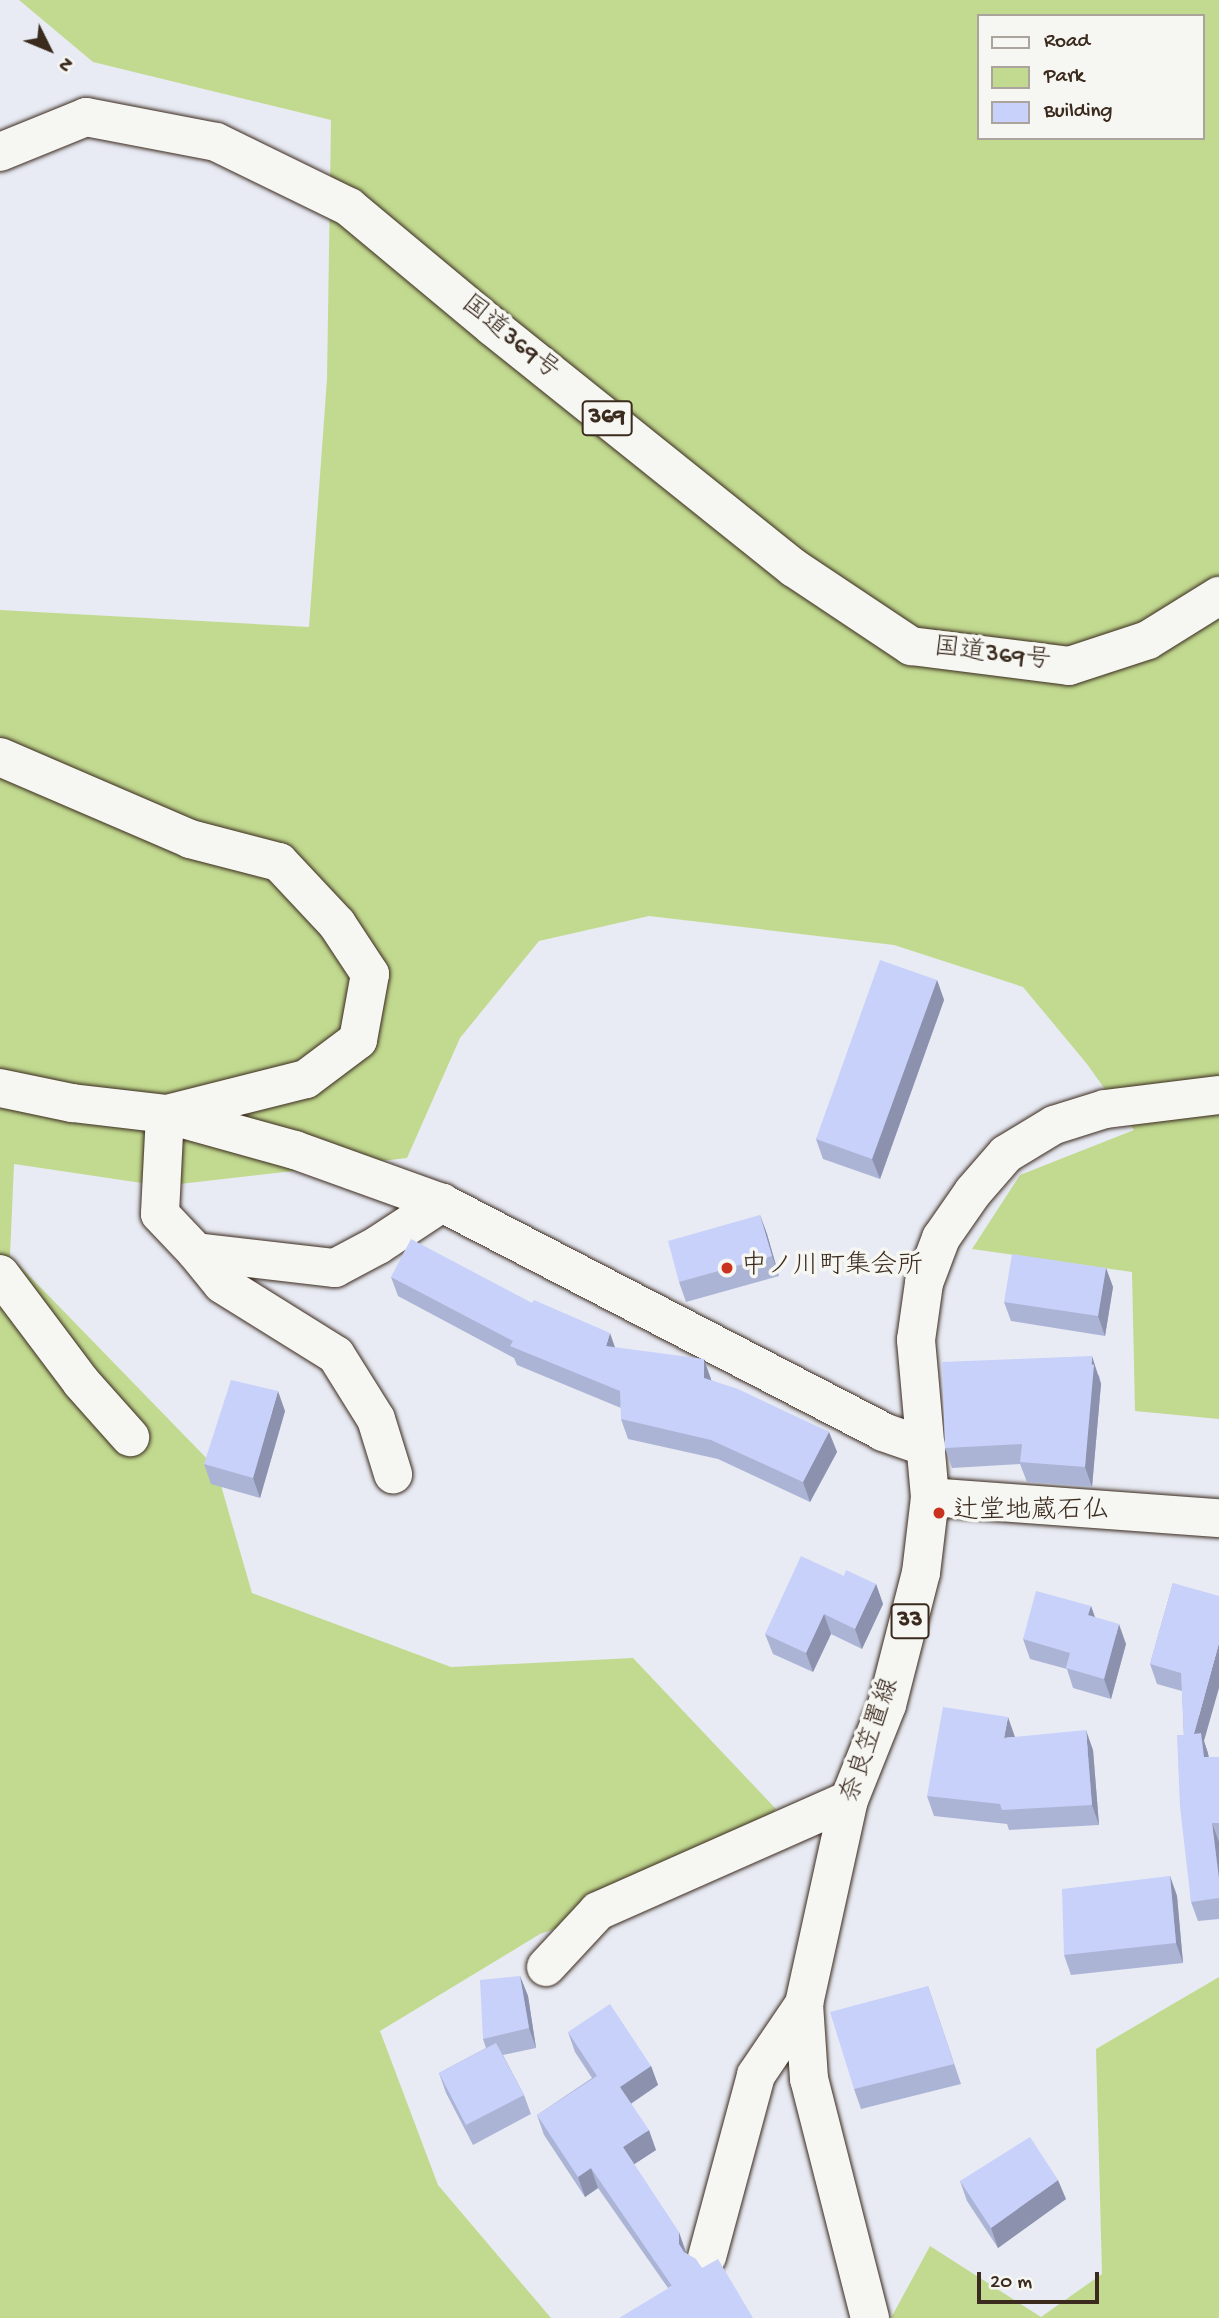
<!DOCTYPE html>
<html>
<head>
<meta charset="utf-8">
<style>
  body { margin:0 }
  #map { position:relative; width:1219px; height:2318px; overflow:hidden; background:#e8ebf4; font-family:"Gochi Hand","Klee One",sans-serif }
  div>[style] { position:absolute }
  .green>* { inset:0; background:#c2da90 }
  .roads { filter:drop-shadow(0 0 2px #3b2a1e) drop-shadow(0 0 2px #3b2a1e) }
  .minor>* { height:38px; margin:-19px; padding:0 19px; transform-origin:19px; border-radius:19px; background:#f6f6f2 }
  .primary>* { height:38px; margin:-19px; padding:0 19px; transform-origin:19px; border-radius:19px; background:#f6f6f2 }
  .trunk>* { height:38px; margin:-19px; padding:0 19px; transform-origin:19px; border-radius:19px; background:#f6f6f2 }
  .wall>* { inset:0; background:#acb4d6 }
  .shaded-wall>* { inset:0; background:#8c92ae }
  .building>* { inset:0; background:#c8d1f9 }
  .dots>* { width:19px; height:19px; translate:-50% -50%; box-sizing:border-box; border:4px solid #f6f6f2; border-radius:50% }
  span { translate:-50% -50%; white-space:nowrap; text-align:center; line-height:1.15; -webkit-text-stroke:7px #f6f6f2; paint-order:stroke }
  .shield-label span { padding:2px 5px; background:#f6f6f2; border:2px solid; border-radius:5px; -webkit-text-stroke-width:0 }
  .shield-label { font-size:24px; color:#3b2a1e; font-weight:700 }
  .street-label { font-size:26px; color:#3b2a1e }
  .poi-label { font-size:26px; color:#3b2a1e }
  .left { translate:0 -50%; text-align:left }
  .legend { position:absolute; left:977px; top:14px; width:228px; height:126px; box-sizing:border-box; background:#f6f6f2; border:2px solid #aba49d; margin:0; padding:9px 12px; list-style:none; font-size:21px; color:#3b2a1e }
  .legend li { display:flex; align-items:center; gap:14px; height:35px }
  .legend b { width:35px; border:2px solid #aba49d }
  .north { position:absolute; left:14px; top:14px; width:70px; height:70px; -webkit-text-stroke:5px #f6f6f2; paint-order:stroke; rotate:133deg; font-size:19px; font-weight:700; line-height:28px; text-align:center; color:#3b2a1e }
  .north::after { content:''; display:block; margin:auto; width:24px; height:32px; background:#3b2a1e; clip-path:polygon(50% 0,100% 100%,50% 72%,0 100%) }
  .scale { position:absolute; left:977px; top:2272px; width:122px; height:32px; box-sizing:border-box; border:4px solid #3b2a1e; border-top:0; padding-left:9px; font-size:21px; line-height:24px; white-space:nowrap; color:#3b2a1e; -webkit-text-stroke:5px #f6f6f2; paint-order:stroke }
</style>
</head>
<body>
<div id="map">
  <div class="green">
    <div style="clip-path:polygon(evenodd,19px 0,1219px 0,1219px 1419px,1135px 1411px,1132px 1272px,972px 1249px,1020px 1175px,1134px 1130px,1087px 1064px,1023px 987px,894px 945px,649px 916px,539px 941px,460px 1038px,407px 1158px,162px 1186px,14px 1164px,10px 1256px,216px 1468px,252px 1593px,451px 1667px,633px 1658px,776px 1809px,713px 1873px,540px 1934px,380px 2031px,438px 2185px,551px 2318px,0 2318px,0 610px,309px 627px,327px 379px,331px 120px,93px 62px,19px 0,979px 16px,1203px 16px,1203px 138px,979px 138px,979px 16px)"></div>
    <div style="clip-path:polygon(1219px 1977px,1219px 2318px,891px 2318px,930px 2246px,1041px 2317px,1102px 2274px,1096px 2049px)"></div>
  </div>
  <div class="roads">
    <div class="minor">
      <div style="left:0;top:757px;width:207px;rotate:23.3deg"></div>
      <div style="left:190px;top:839px;width:92px;rotate:14.5deg"></div>
      <div style="left:279px;top:862px;width:85px;rotate:46.9deg"></div>
      <div style="left:337px;top:924px;width:60px;rotate:56.6deg"></div>
      <div style="left:370px;top:974px;width:67px;rotate:100.3deg"></div>
      <div style="left:358px;top:1040px;width:65px;rotate:143.1deg"></div>
      <div style="left:306px;top:1079px;width:139px;rotate:165.9deg"></div>
      <div style="left:0;top:1088px;width:74px;rotate:11.8deg"></div>
      <div style="left:72px;top:1103px;width:94px;rotate:6.7deg"></div>
      <div style="left:165px;top:1114px;width:135px;rotate:15.5deg"></div>
      <div style="left:295px;top:1150px;width:156px;rotate:19.8deg"></div>
      <div style="left:442px;top:1203px;width:497px;rotate:27.4deg"></div>
      <div style="left:883px;top:1432px;width:46px;rotate:19.2deg"></div>
      <div style="left:165px;top:1114px;width:100px;rotate:92.9deg"></div>
      <div style="left:160px;top:1214px;width:52px;rotate:46.5deg"></div>
      <div style="left:196px;top:1252px;width:140px;rotate:6.6deg"></div>
      <div style="left:335px;top:1268px;width:49px;rotate:-28.1deg"></div>
      <div style="left:378px;top:1245px;width:77px;rotate:-33.3deg"></div>
      <div style="left:196px;top:1252px;width:41px;rotate:50.9deg"></div>
      <div style="left:222px;top:1284px;width:134px;rotate:31.9deg"></div>
      <div style="left:336px;top:1355px;width:75px;rotate:58deg"></div>
      <div style="left:376px;top:1419px;width:58px;rotate:72.8deg"></div>
      <div style="left:0;top:1274px;width:135px;rotate:53.1deg"></div>
      <div style="left:81px;top:1382px;width:74px;rotate:48.3deg"></div>
      <div style="left:930px;top:1497px;width:290px;rotate:4.2deg"></div>
      <div style="left:546px;top:1967px;width:76px;rotate:-47.1deg"></div>
      <div style="left:598px;top:1911px;width:274px;rotate:-23.9deg"></div>
      <div style="left:707px;top:2257px;width:188px;rotate:-74.9deg"></div>
      <div style="left:756px;top:2075px;width:86px;rotate:-55.9deg"></div>
    </div>
    <div class="primary">
      <div style="left:870px;top:2318px;width:247px;rotate:-104.3deg"></div>
      <div style="left:809px;top:2079px;width:75px;rotate:-93.8deg"></div>
      <div style="left:804px;top:2004px;width:209px;rotate:-77.6deg"></div>
      <div style="left:849px;top:1800px;width:102px;rotate:-68.2deg"></div>
      <div style="left:887px;top:1705px;width:136px;rotate:-75.6deg"></div>
      <div style="left:921px;top:1573px;width:77px;rotate:-83.2deg"></div>
      <div style="left:930px;top:1497px;width:158px;rotate:-95.1deg"></div>
      <div style="left:916px;top:1340px;width:58px;rotate:-82deg"></div>
      <div style="left:924px;top:1283px;width:48px;rotate:-69.3deg"></div>
      <div style="left:941px;top:1238px;width:56px;rotate:-55.2deg"></div>
      <div style="left:973px;top:1192px;width:50px;rotate:-49deg"></div>
      <div style="left:1006px;top:1154px;width:56px;rotate:-31.1deg"></div>
      <div style="left:1054px;top:1125px;width:53px;rotate:-17.4deg"></div>
      <div style="left:1105px;top:1109px;width:115px;rotate:-7deg"></div>
    </div>
    <div class="trunk">
      <div style="left:0;top:152px;width:93px;rotate:-22.1deg"></div>
      <div style="left:86px;top:117px;width:132px;rotate:10.9deg"></div>
      <div style="left:216px;top:142px;width:148px;rotate:26deg"></div>
      <div style="left:349px;top:207px;width:187px;rotate:39.8deg"></div>
      <div style="left:493px;top:327px;width:386px;rotate:38.7deg"></div>
      <div style="left:794px;top:568px;width:141px;rotate:33.7deg"></div>
      <div style="left:911px;top:646px;width:159px;rotate:7.2deg"></div>
      <div style="left:1069px;top:666px;width:83px;rotate:-18.2deg"></div>
      <div style="left:1148px;top:640px;width:84px;rotate:-31.8deg"></div>
    </div>
  </div>
  <div class="wall">
    <div style="clip-path:polygon(937px 980px,944px 1000px,880px 1179px,823px 1159px,816px 1139px)"></div>
    <div style="clip-path:polygon(760px 1215px,767px 1234px,779px 1276px,686px 1302px,679px 1282px)"></div>
    <div style="clip-path:polygon(1106px 1268px,1113px 1287px,1105px 1336px,1011px 1321px,1004px 1302px)"></div>
    <div style="clip-path:polygon(391px 1277px,711px 1379px,711px 1380px,829px 1432px,837px 1452px,810px 1502px,718px 1459px,628px 1439px,621px 1419px,621px 1408px,517px 1365px,514px 1358px,398px 1296px)"></div>
    <div style="clip-path:polygon(1099px 1375px,1101px 1384px,1092px 1487px,1027px 1482px,1020px 1464px,952px 1468px,945px 1448px)"></div>
    <div style="clip-path:polygon(285px 1411px,260px 1498px,211px 1484px,204px 1464px)"></div>
    <div style="clip-path:polygon(844px 1576px,876px 1584px,883px 1604px,862px 1649px,831px 1634px,813px 1672px,773px 1654px,765px 1634px)"></div>
    <div style="clip-path:polygon(1173px 1583px,1204px 1741px,1209px 1757px,1219px 1757px,1219px 1919px,1198px 1921px,1191px 1902px,1182px 1691px,1157px 1684px,1150px 1664px)"></div>
    <div style="clip-path:polygon(1091px 1606px,1095px 1617px,1126px 1644px,1111px 1699px,1073px 1688px,1067px 1669px,1030px 1659px,1023px 1639px)"></div>
    <div style="clip-path:polygon(1015px 1737px,1093px 1750px,1099px 1825px,1009px 1830px,1007px 1824px,934px 1816px,927px 1796px)"></div>
    <div style="clip-path:polygon(1170px 1876px,1177px 1896px,1183px 1963px,1071px 1975px,1064px 1955px)"></div>
    <div style="clip-path:polygon(520px 1976px,528px 1996px,536px 2048px,503px 2055px,524px 2095px,531px 2114px,473px 2145px,446px 2093px,439px 2073px,486px 2048px,483px 2039px)"></div>
    <div style="clip-path:polygon(928px 1986px,961px 2084px,861px 2109px,854px 2089px)"></div>
    <div style="clip-path:polygon(568px 2032px,651px 2066px,658px 2085px,631px 2104px,656px 2150px,634px 2164px,686px 2253px,702px 2268px,668px 2288px,598px 2188px,585px 2197px,544px 2135px,537px 2115px,592px 2078px,575px 2052px)"></div>
    <div style="clip-path:polygon(960px 2181px,1066px 2199px,998px 2248px,967px 2201px)"></div>
  </div>
  <div class="shaded-wall">
    <div style="clip-path:polygon(937px 980px,944px 1000px,880px 1179px,872px 1159px)"></div>
    <div style="clip-path:polygon(760px 1215px,767px 1234px,779px 1276px,772px 1256px)"></div>
    <div style="clip-path:polygon(1106px 1268px,1113px 1287px,1105px 1336px,1098px 1316px)"></div>
    <div style="clip-path:polygon(610px 1333px,617px 1353px,606px 1346px)"></div>
    <div style="clip-path:polygon(1092px 1356px,1101px 1384px,1092px 1487px,1085px 1467px)"></div>
    <div style="clip-path:polygon(704px 1359px,711px 1379px,711px 1397px,704px 1378px)"></div>
    <div style="clip-path:polygon(278px 1391px,285px 1411px,260px 1498px,253px 1478px)"></div>
    <div style="clip-path:polygon(829px 1432px,837px 1452px,810px 1502px,803px 1482px)"></div>
    <div style="clip-path:polygon(876px 1584px,883px 1604px,862px 1649px,855px 1629px)"></div>
    <div style="clip-path:polygon(1091px 1606px,1098px 1626px,1088px 1615px)"></div>
    <div style="clip-path:polygon(824px 1614px,831px 1634px,813px 1672px,806px 1653px)"></div>
    <div style="clip-path:polygon(1119px 1624px,1126px 1644px,1111px 1699px,1104px 1679px)"></div>
    <div style="clip-path:polygon(1219px 1643px,1219px 1688px,1204px 1741px,1208px 1753px,1211px 1777px,1194px 1734px)"></div>
    <div style="clip-path:polygon(1008px 1717px,1015px 1737px,1004px 1738px)"></div>
    <div style="clip-path:polygon(1086px 1730px,1093px 1750px,1099px 1825px,1092px 1805px)"></div>
    <div style="clip-path:polygon(1212px 1823px,1219px 1842px,1219px 1879px)"></div>
    <div style="clip-path:polygon(1170px 1876px,1177px 1896px,1183px 1963px,1176px 1943px)"></div>
    <div style="clip-path:polygon(520px 1976px,528px 1996px,536px 2048px,529px 2028px)"></div>
    <div style="clip-path:polygon(651px 2066px,658px 2085px,627px 2106px,620px 2087px)"></div>
    <div style="clip-path:polygon(649px 2130px,656px 2150px,630px 2167px,623px 2147px)"></div>
    <div style="clip-path:polygon(591px 2168px,598px 2188px,585px 2197px,578px 2177px)"></div>
    <div style="clip-path:polygon(1058px 2180px,1066px 2199px,998px 2248px,991px 2228px)"></div>
    <div style="clip-path:polygon(679px 2232px,686px 2252px,686px 2263px,679px 2244px)"></div>
  </div>
  <div class="building">
    <div style="clip-path:polygon(880px 960px,937px 980px,872px 1159px,816px 1139px)"></div>
    <div style="clip-path:polygon(760px 1215px,772px 1256px,679px 1282px,668px 1241px)"></div>
    <div style="clip-path:polygon(411px 1239px,532px 1303px,534px 1300px,610px 1333px,606px 1346px,704px 1359px,704px 1378px,738px 1389px,829px 1432px,803px 1482px,711px 1440px,621px 1419px,620px 1391px,510px 1346px,513px 1341px,391px 1277px)"></div>
    <div style="clip-path:polygon(1012px 1254px,1106px 1268px,1098px 1316px,1004px 1302px)"></div>
    <div style="clip-path:polygon(1092px 1356px,1091px 1364px,1094px 1365px,1085px 1467px,1020px 1462px,1022px 1444px,945px 1448px,942px 1362px)"></div>
    <div style="clip-path:polygon(231px 1380px,278px 1391px,253px 1478px,204px 1464px)"></div>
    <div style="clip-path:polygon(801px 1556px,844px 1576px,846px 1570px,876px 1584px,855px 1629px,824px 1614px,806px 1653px,765px 1634px)"></div>
    <div style="clip-path:polygon(1173px 1583px,1219px 1596px,1219px 1643px,1194px 1734px,1201px 1733px,1204px 1757px,1219px 1757px,1219px 1823px,1212px 1823px,1219px 1879px,1219px 1898px,1191px 1902px,1180px 1807px,1177px 1735px,1184px 1735px,1181px 1673px,1150px 1664px)"></div>
    <div style="clip-path:polygon(1036px 1591px,1091px 1606px,1088px 1615px,1119px 1624px,1104px 1679px,1066px 1668px,1070px 1653px,1023px 1639px)"></div>
    <div style="clip-path:polygon(943px 1707px,1008px 1717px,1004px 1738px,1086px 1730px,1092px 1805px,1002px 1810px,1000px 1804px,927px 1796px)"></div>
    <div style="clip-path:polygon(1170px 1876px,1176px 1943px,1064px 1955px,1062px 1889px)"></div>
    <div style="clip-path:polygon(520px 1976px,529px 2028px,483px 2039px,480px 1980px)"></div>
    <div style="clip-path:polygon(928px 1986px,954px 2064px,854px 2089px,830px 2012px)"></div>
    <div style="clip-path:polygon(610px 2004px,651px 2066px,620px 2087px,649px 2130px,623px 2147px,679px 2232px,679px 2244px,684px 2252px,696px 2259px,702px 2268px,718px 2259px,753px 2318px,619px 2318px,672px 2286px,591px 2168px,578px 2177px,537px 2115px,597px 2076px,568px 2032px)"></div>
    <div style="clip-path:polygon(496px 2043px,524px 2095px,466px 2125px,439px 2073px)"></div>
    <div style="clip-path:polygon(1030px 2137px,1058px 2180px,991px 2228px,960px 2181px)"></div>
  </div>
  <div class="dots">
    <div style="left:727px;top:1268px;background:#c8321e"></div>
    <div style="left:939px;top:1513px;background:#c8321e"></div>
  </div>
  <div class="shield-label">
    <span style="left:607px;top:418px">369</span>
    <span style="left:910px;top:1621px">33</span>
  </div>
  <div class="street-label">
    <span style="left:509px;top:339px;rotate:39deg">国道369号</span>
    <span style="left:992px;top:656px;rotate:7deg">国道369号</span>
    <span style="left:872px;top:1741px;rotate:-71deg">奈良笠置線</span>
  </div>
  <div class="poi-label">
    <span class="left" style="left:741px;top:1268px">中ノ川町集会所</span>
    <span class="left" style="left:953px;top:1513px">辻堂地蔵石仏</span>
  </div>
  <ul class="legend">
  <li><b style="height:9px;background:#f6f6f2"></b>Road</li>
  <li><b style="height:19px;background:#c2da90"></b>Park</li>
  <li><b style="height:19px;background:#c8d1f9"></b>Building</li>
  </ul>
  <div class="north">N</div>
  <div class="scale">20 m</div>
</div>
</body>
</html>
